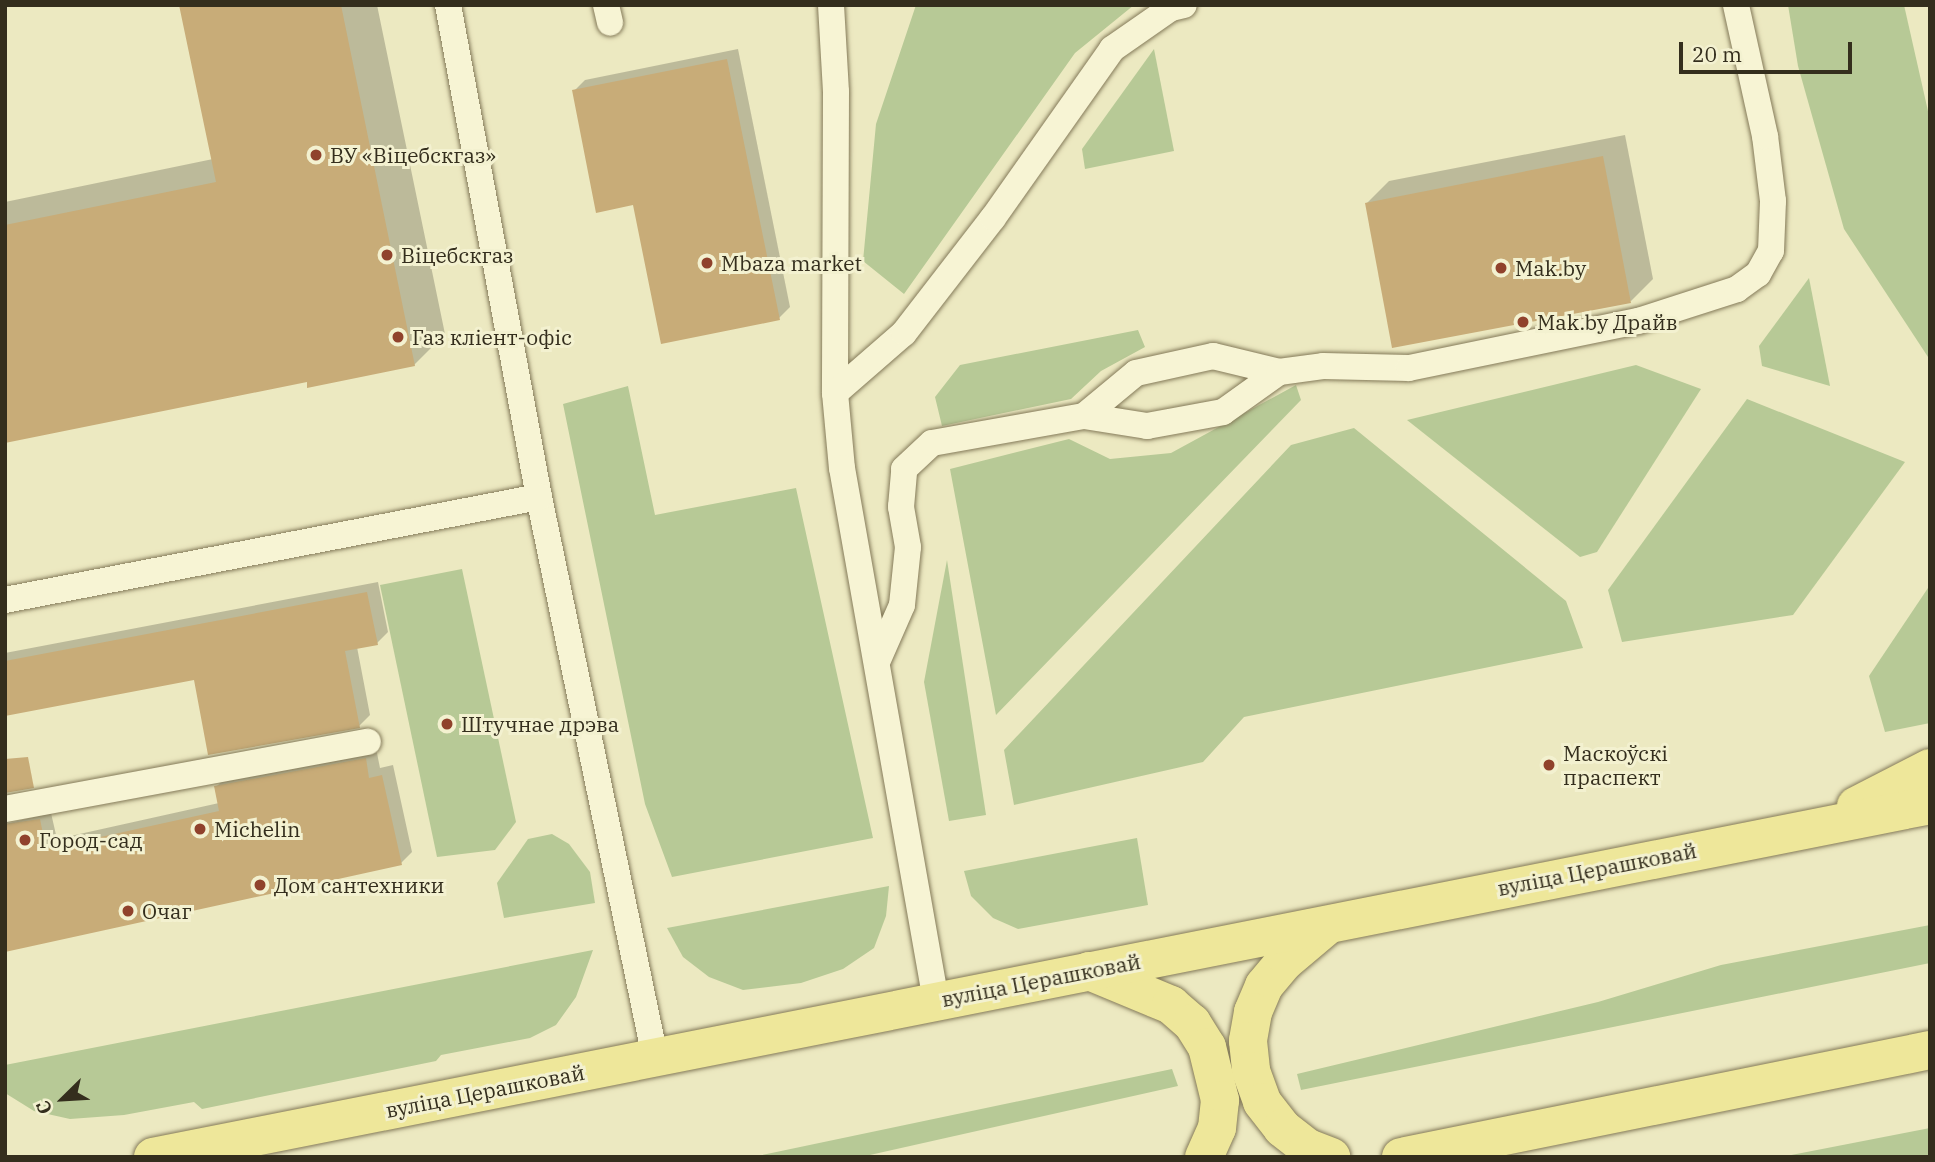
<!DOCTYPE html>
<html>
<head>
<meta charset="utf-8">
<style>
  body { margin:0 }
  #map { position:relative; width:1935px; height:1162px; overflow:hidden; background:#ece9c1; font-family:"IBM Plex Serif",serif }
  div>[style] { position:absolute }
  .green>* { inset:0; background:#b7c996 }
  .shadow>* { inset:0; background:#0003 }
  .building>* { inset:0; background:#c8ac78 }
  .roads { filter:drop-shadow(0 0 2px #847a59) drop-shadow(0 0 2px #847a59) }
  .lane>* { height:26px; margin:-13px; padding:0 13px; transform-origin:13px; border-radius:13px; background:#f7f4d4 }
  .primary>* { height:38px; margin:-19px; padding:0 19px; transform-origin:19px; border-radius:19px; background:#eee79a }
  .dots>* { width:19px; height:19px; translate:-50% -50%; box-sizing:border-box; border:4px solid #f3f1d0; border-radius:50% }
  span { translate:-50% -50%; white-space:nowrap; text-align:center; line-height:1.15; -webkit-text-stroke:6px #f3f1d0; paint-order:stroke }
  .poi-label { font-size:21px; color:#342e1d }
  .left { translate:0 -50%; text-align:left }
  .street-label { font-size:21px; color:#342e1d }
  .frame { position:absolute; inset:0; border:7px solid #342e1d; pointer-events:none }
  .north { position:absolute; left:28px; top:1064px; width:70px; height:70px; -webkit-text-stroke:5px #f3f1d0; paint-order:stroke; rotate:246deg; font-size:19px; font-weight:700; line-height:28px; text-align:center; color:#342e1d }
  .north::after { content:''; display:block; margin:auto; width:24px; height:32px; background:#342e1d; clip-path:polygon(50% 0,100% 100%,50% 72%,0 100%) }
  .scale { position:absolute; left:1679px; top:42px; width:173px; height:32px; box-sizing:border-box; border:4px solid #342e1d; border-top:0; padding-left:9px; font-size:21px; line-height:24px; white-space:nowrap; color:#342e1d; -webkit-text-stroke:5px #f3f1d0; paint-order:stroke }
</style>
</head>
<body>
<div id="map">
  <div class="green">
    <div style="clip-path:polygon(916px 5px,1134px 5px,1075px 53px,904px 294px,863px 261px,876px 124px)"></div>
    <div style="clip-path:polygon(1788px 5px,1904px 5px,1930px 120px,1930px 360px,1844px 229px,1798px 66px)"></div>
    <div style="clip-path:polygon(1154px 49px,1174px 151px,1085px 169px,1082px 149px)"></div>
    <div style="clip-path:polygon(1809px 278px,1830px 386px,1762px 366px,1759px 346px)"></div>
    <div style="clip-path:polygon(1138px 330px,1145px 347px,1101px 371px,1071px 399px,942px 426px,935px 397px,960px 365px)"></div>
    <div style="clip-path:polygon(1636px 365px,1701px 389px,1597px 552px,1580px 557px,1407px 420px)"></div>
    <div style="clip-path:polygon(1296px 385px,1301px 400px,996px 715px,950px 469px,1069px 439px,1110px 459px,1171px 453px)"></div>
    <div style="clip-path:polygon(628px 386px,655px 515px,796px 488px,873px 838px,672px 877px,645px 804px,563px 404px)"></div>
    <div style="clip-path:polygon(1747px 399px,1905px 462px,1793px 615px,1622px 642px,1608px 590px)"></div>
    <div style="clip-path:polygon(1354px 428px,1566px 601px,1583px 648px,1244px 717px,1203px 762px,1014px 805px,1004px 750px,1291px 445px)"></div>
    <div style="clip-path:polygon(947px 560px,986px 815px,949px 821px,924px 682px)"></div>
    <div style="clip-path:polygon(462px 569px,516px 822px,495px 850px,437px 857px,380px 585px)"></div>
    <div style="clip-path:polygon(1930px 585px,1930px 723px,1885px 732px,1869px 676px)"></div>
    <div style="clip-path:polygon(552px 834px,569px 844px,590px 872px,595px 903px,504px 918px,497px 883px,528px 839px)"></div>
    <div style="clip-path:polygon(1137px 838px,1148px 905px,1018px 929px,993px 918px,971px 896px,964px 871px)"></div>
    <div style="clip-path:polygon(889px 886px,886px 916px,874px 948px,843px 969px,801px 983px,743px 990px,709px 977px,683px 957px,667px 928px)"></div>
    <div style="clip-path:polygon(1930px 925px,1930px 963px,1301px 1090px,1297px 1074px,1598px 1002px,1721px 965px)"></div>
    <div style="clip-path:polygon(593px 950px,576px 997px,556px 1025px,530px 1038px,441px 1055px,436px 1061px,202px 1109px,194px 1102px,124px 1115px,70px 1119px,34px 1111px,5px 1093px,5px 1065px)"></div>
    <div style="clip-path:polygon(1172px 1069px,1178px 1086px,861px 1157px,753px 1157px)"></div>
    <div style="clip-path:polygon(1930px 1128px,1930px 1157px,1781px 1157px)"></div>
  </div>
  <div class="shadow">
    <div style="clip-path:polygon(181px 5px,377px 5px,445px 334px,414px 365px,308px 380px,5px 442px,5px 202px,213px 159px)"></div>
    <div style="clip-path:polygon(738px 49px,790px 307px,779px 318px,635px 203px,574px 91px,585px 80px)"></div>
    <div style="clip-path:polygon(1625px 135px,1653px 279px,1631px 301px,1367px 203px,1389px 181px)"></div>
    <div style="clip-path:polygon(378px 582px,388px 632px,377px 643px,357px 647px,370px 715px,359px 726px,195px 678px,5px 714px,5px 653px)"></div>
    <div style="clip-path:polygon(376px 748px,380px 768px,393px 765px,412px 852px,401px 863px,5px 950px,5px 824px,51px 813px,57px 839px,219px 803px,216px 787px,227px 776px)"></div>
  </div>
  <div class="building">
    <div style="clip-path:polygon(179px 5px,341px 5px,415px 366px,307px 388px,307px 382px,5px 443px,5px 225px,216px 182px)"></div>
    <div style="clip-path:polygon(727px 59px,780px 320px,661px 344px,633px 205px,596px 213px,572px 90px)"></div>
    <div style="clip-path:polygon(1603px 156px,1631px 303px,1392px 348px,1365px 203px)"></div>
    <div style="clip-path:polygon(367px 592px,378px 645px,345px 651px,360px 728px,208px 755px,194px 680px,5px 716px,5px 661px)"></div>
    <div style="clip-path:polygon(28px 757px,34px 788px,5px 793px,5px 759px)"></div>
    <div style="clip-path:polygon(366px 758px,369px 778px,382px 775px,402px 865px,5px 952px,5px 824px,40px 819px,46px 849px,219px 811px,214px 786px)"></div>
  </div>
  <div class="roads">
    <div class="lane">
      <div style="left:448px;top:5px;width:500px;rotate:79.52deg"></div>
      <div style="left:539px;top:497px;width:572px;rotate:78.3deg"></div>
      <div style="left:606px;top:5px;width:18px;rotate:77deg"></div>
      <div style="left:831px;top:5px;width:87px;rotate:86.7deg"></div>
      <div style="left:836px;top:92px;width:301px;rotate:90.2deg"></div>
      <div style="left:835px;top:393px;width:75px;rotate:84.7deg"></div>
      <div style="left:842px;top:468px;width:541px;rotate:80deg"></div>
      <div style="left:835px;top:393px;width:91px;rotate:-41deg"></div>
      <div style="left:904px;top:333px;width:145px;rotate:-52.3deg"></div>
      <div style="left:993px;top:218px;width:207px;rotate:-54.8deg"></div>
      <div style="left:1112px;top:49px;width:72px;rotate:-34.8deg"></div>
      <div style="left:1171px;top:8px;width:13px;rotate:-13deg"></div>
      <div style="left:1084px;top:416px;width:67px;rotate:-39.6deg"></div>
      <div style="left:1136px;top:373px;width:79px;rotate:-12.4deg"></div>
      <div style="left:1213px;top:356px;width:68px;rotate:13.6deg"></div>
      <div style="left:5px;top:600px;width:544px;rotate:-10.92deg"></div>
      <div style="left:877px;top:662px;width:62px;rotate:-66.3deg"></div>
      <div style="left:902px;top:605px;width:58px;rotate:-84.1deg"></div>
      <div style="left:908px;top:547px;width:41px;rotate:-99.9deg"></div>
      <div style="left:901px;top:507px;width:38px;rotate:-85deg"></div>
      <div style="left:904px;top:469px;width:38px;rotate:-43deg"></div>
      <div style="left:932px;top:443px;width:154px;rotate:-10.1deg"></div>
      <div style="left:1084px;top:416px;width:64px;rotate:9deg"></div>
      <div style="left:1147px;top:426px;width:77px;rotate:-10.4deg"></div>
      <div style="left:1223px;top:412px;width:69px;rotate:-35.5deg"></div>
      <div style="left:1279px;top:372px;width:44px;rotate:-7.8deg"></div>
      <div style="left:1323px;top:366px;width:86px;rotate:1.3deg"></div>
      <div style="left:1409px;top:368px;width:234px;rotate:-11.6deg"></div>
      <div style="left:1638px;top:321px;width:104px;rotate:-17.9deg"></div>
      <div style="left:1737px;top:289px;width:26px;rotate:-36deg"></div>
      <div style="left:1758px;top:274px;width:26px;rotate:-61deg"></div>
      <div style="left:1771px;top:251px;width:50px;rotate:-87.7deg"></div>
      <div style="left:1773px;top:201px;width:65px;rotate:-97deg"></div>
      <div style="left:1765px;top:136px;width:134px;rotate:-102.5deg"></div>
      <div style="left:5px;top:809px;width:369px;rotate:-10.5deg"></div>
    </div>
    <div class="primary">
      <div style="left:1856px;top:806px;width:83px;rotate:-27.2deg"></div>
      <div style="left:1328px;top:925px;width:57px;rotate:139.9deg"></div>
      <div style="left:1284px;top:962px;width:31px;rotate:130deg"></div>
      <div style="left:1264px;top:986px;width:28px;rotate:113deg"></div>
      <div style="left:1253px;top:1012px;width:29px;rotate:100deg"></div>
      <div style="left:1248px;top:1041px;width:30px;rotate:84deg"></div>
      <div style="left:1251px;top:1071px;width:33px;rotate:70deg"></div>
      <div style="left:1262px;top:1102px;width:33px;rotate:52deg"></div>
      <div style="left:1282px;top:1128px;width:33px;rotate:38deg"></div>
      <div style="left:1308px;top:1148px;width:25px;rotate:21deg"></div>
      <div style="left:1089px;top:971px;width:89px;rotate:22.5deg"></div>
      <div style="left:1171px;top:1005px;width:28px;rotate:41deg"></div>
      <div style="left:1192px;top:1023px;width:28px;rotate:58deg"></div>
      <div style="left:1207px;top:1047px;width:55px;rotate:76.2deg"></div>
      <div style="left:1220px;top:1100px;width:28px;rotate:96deg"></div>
      <div style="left:1217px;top:1128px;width:32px;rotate:114deg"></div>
      <div style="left:153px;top:1157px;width:1812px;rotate:-11.2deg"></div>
      <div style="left:1401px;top:1157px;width:540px;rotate:-11.43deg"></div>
    </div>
  </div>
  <div class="dots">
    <div style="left:316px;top:155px;background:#90422c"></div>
    <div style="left:387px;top:255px;background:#90422c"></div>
    <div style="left:707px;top:263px;background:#90422c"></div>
    <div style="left:1501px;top:268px;background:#90422c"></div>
    <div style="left:1523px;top:322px;background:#90422c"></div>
    <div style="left:398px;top:337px;background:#90422c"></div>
    <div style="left:447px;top:724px;background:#90422c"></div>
    <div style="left:1549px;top:765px;background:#90422c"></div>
    <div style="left:200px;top:829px;background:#90422c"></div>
    <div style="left:25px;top:840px;background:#90422c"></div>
    <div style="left:260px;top:885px;background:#90422c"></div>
    <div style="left:128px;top:911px;background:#90422c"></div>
  </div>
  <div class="poi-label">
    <span class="left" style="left:330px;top:155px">ВУ «Віцебскгаз»</span>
    <span class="left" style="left:401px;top:255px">Віцебскгаз</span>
    <span class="left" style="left:721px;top:263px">Mbaza market</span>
    <span class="left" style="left:1515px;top:268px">Mak.by</span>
    <span class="left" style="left:1537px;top:322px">Маk.by Драйв</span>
    <span class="left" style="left:412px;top:337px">Газ кліент-офіс</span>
    <span class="left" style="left:461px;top:724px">Штучнае дрэва</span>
    <span class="left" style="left:1563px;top:765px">Маскоўскі<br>праспект</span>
    <span class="left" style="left:214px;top:829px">Michelin</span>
    <span class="left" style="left:39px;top:840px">Город-сад</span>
    <span class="left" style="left:274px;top:885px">Дом сантехники</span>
    <span class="left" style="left:142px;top:911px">Очаг</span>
  </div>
  <div class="street-label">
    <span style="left:1597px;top:869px;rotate:-11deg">вуліца Церашковай</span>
    <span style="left:1041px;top:980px;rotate:-11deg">вуліца Церашковай</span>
    <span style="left:485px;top:1091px;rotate:-11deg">вуліца Церашковай</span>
  </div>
  <div class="frame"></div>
  <div class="north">С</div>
  <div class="scale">20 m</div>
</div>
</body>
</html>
